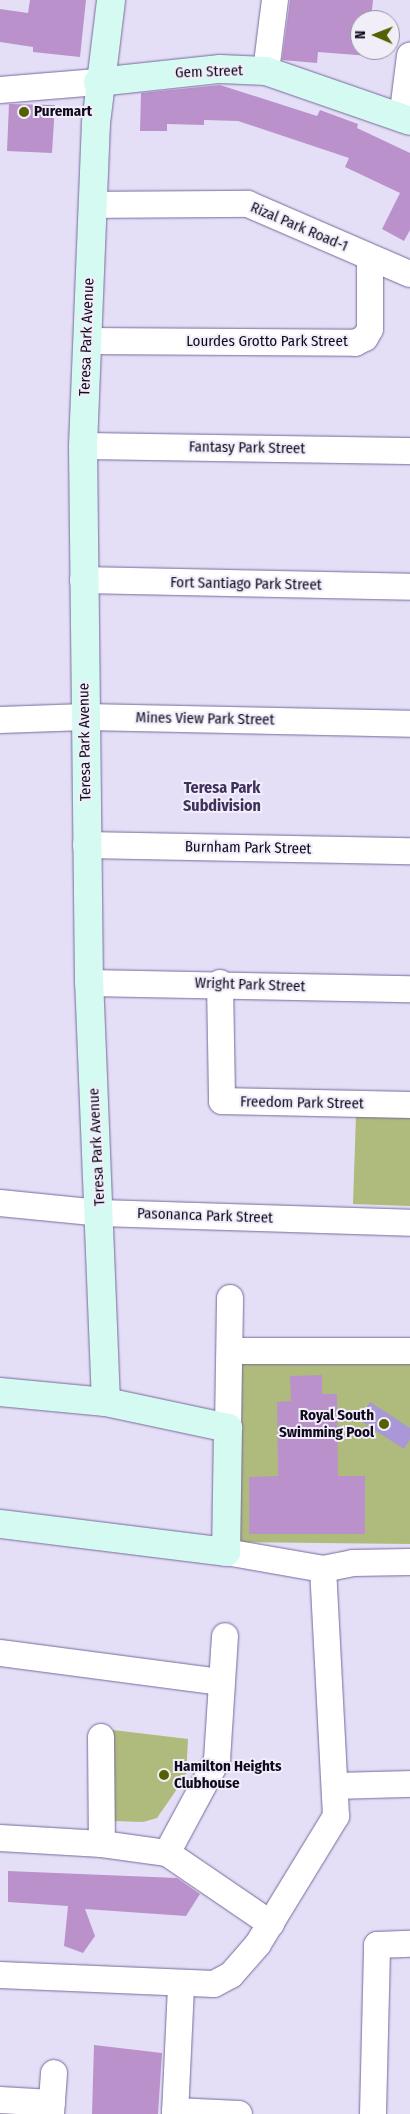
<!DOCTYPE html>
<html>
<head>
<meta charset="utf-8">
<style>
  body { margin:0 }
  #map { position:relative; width:410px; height:2114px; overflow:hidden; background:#e4dff6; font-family:"Fira Sans Condensed",sans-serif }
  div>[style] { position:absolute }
  .green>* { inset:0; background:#afbb7c }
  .water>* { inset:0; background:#a997d7 }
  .building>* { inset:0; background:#bb91cb }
  .roads { filter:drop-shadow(0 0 1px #78699d) drop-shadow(0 0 1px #78699d) }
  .street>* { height:26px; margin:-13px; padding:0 13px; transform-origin:13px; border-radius:13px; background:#fff }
  .secondary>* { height:28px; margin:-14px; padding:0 14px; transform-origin:14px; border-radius:14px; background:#d5faf2 }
  .dots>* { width:14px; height:14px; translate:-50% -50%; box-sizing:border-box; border:2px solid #f1eefa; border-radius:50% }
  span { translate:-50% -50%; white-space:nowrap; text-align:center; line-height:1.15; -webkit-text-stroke:4px #f1eefa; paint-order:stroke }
  .street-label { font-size:15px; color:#110a1e }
  .poi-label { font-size:15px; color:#110a1e; font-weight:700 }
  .left { translate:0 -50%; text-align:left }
  .right { translate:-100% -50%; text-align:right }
  .neighbourhood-label { font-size:16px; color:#3f305e; font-weight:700 }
  .north { position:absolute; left:350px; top:10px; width:50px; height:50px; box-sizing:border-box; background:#f1eefa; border:1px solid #9793a2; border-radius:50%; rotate:271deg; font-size:14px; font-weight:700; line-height:20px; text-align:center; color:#110a1e }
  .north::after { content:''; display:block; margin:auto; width:18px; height:22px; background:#556000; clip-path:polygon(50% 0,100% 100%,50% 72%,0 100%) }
</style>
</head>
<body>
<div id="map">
  <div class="green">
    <div style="clip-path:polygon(356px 1115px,410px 1117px,410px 1206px,353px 1204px)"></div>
    <div style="clip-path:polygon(410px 1361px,410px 1544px,238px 1542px,241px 1364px)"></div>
    <div style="clip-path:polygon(113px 1730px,188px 1739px,186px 1776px,157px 1818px,143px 1822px,114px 1821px,109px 1815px)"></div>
  </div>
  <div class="water">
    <div style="clip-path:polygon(370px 1402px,410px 1428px,410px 1439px,404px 1449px,359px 1420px)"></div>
  </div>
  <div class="building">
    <div style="clip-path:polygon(30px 0,86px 0,80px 57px,33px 52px,33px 47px,0 42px,0 9px,28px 13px)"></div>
    <div style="clip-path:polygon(290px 0,373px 0,371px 20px,360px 20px,360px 50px,369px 50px,369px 56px,318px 52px,317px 63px,282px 60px)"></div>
    <div style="clip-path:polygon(220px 85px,317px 116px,320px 110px,358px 124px,357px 128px,410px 153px,410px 230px,404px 241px,382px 229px,400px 193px,345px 167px,349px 158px,238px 121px,204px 120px,204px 125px,167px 124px,167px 131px,140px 131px,141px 93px)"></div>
    <div style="clip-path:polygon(9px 104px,55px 105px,52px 153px,7px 151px)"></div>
    <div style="clip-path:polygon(322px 1375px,322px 1394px,337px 1394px,338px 1476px,365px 1476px,365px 1534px,249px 1534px,249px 1477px,278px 1476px,277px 1402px,291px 1401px,290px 1376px)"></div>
    <div style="clip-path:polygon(8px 1871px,177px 1878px,200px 1894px,186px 1916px,85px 1909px,95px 1936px,83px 1953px,64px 1946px,68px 1906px,8px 1902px)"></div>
    <div style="clip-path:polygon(94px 2045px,162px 2053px,158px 2114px,92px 2114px)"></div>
  </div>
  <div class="roads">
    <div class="street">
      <div style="left:266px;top:71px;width:72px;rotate:-82.8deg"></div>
      <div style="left:0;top:90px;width:98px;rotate:-4.7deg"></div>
      <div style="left:402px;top:119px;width:64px;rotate:-82.8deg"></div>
      <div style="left:93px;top:205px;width:155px;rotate:-0.4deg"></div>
      <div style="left:248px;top:204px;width:176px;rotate:23.4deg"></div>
      <div style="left:87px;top:341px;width:268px;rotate:0.4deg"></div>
      <div style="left:355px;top:343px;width:11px;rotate:-27deg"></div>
      <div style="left:365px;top:338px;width:10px;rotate:-61deg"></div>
      <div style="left:370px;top:329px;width:71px;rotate:-90deg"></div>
      <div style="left:83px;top:446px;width:327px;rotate:0.9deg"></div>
      <div style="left:83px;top:580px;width:327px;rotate:1.2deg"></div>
      <div style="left:0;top:720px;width:85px;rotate:-2deg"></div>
      <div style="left:85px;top:717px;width:325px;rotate:1.2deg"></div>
      <div style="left:86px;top:845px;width:324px;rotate:1.1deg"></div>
      <div style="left:89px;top:983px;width:321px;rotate:1.1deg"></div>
      <div style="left:220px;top:983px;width:118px;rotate:89deg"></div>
      <div style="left:222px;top:1101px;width:188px;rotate:1.2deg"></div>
      <div style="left:0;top:1203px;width:100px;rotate:5.7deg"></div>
      <div style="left:100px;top:1213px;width:310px;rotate:1.8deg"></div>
      <div style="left:230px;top:1351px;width:180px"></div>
      <div style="left:228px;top:1428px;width:130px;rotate:-89.1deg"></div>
      <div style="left:226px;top:1552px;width:98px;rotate:9.9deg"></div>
      <div style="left:323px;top:1569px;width:31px;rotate:-11deg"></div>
      <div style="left:353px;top:1563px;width:57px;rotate:-1deg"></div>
      <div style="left:0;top:1653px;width:222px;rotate:7.5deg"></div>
      <div style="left:101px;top:1737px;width:107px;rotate:89.5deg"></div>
      <div style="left:338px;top:1786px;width:72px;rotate:-1.6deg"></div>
      <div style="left:0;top:1838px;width:102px;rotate:3.4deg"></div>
      <div style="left:102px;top:1844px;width:66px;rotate:7.9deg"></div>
      <div style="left:167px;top:1853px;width:126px;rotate:34.3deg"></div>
      <div style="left:167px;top:1853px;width:106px;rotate:-61.7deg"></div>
      <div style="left:217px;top:1760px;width:124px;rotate:-86.3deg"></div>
      <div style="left:0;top:1975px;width:214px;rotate:2.4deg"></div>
      <div style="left:214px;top:1984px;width:19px;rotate:-28deg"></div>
      <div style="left:231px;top:1975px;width:41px;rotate:-48.9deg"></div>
      <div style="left:258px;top:1944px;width:150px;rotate:-58.6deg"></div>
      <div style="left:336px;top:1816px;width:247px;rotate:-93deg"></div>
      <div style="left:0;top:2100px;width:52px;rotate:3.3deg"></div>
      <div style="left:175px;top:2111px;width:64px;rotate:2.7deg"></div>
      <div style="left:51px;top:2114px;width:41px;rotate:-85.8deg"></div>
      <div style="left:175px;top:2114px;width:129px;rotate:-87.3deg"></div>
      <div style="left:373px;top:2114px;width:169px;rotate:-88.6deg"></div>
      <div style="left:377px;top:1945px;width:33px;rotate:-2deg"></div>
    </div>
    <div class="secondary">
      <div style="left:98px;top:82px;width:123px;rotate:-6.1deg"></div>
      <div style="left:220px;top:69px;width:46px;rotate:2.5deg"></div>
      <div style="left:266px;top:71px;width:152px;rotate:19.1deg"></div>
      <div style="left:0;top:1392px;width:106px;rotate:5.4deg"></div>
      <div style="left:106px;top:1402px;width:125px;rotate:12deg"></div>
      <div style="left:228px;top:1428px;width:124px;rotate:90.9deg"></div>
      <div style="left:226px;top:1552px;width:228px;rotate:-172.9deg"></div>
      <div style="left:106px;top:1402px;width:419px;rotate:-92.3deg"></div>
      <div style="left:89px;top:983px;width:537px;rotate:-90.64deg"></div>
      <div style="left:83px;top:446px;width:323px;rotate:-87.7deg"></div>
      <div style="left:96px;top:123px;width:124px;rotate:-83deg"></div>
    </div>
  </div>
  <div class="dots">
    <div style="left:24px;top:112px;background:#556000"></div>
    <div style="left:384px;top:1424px;background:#556000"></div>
    <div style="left:164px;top:1775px;background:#556000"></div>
  </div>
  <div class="street-label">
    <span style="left:209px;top:72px;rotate:-2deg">Gem Street</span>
    <span style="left:299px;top:227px;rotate:23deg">Rizal Park Road-1</span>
    <span style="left:87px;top:337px;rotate:-88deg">Teresa Park Avenue</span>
    <span style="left:267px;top:342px">Lourdes Grotto Park Street</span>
    <span style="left:247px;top:448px;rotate:1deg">Fantasy Park Street</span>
    <span style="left:246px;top:584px;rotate:1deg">Fort Santiago Park Street</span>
    <span style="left:205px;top:719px;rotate:1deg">Mines View Park Street</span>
    <span style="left:85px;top:742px;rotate:-91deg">Teresa Park Avenue</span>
    <span style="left:248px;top:848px;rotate:1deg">Burnham Park Street</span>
    <span style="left:250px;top:985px;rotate:2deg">Wright Park Street</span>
    <span style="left:302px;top:1103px;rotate:1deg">Freedom Park Street</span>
    <span style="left:97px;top:1147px;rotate:-93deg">Teresa Park Avenue</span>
    <span style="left:205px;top:1216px;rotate:2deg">Pasonanca Park Street</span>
  </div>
  <div class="poi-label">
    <span class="left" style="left:34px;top:112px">Puremart</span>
    <span class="right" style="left:374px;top:1424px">Royal South<br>Swimming Pool</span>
    <span class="left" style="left:174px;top:1775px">Hamilton Heights<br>Clubhouse</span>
  </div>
  <div class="neighbourhood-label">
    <span style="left:222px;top:797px">Teresa Park<br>Subdivision</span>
  </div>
  <div class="north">N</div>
</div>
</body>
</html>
